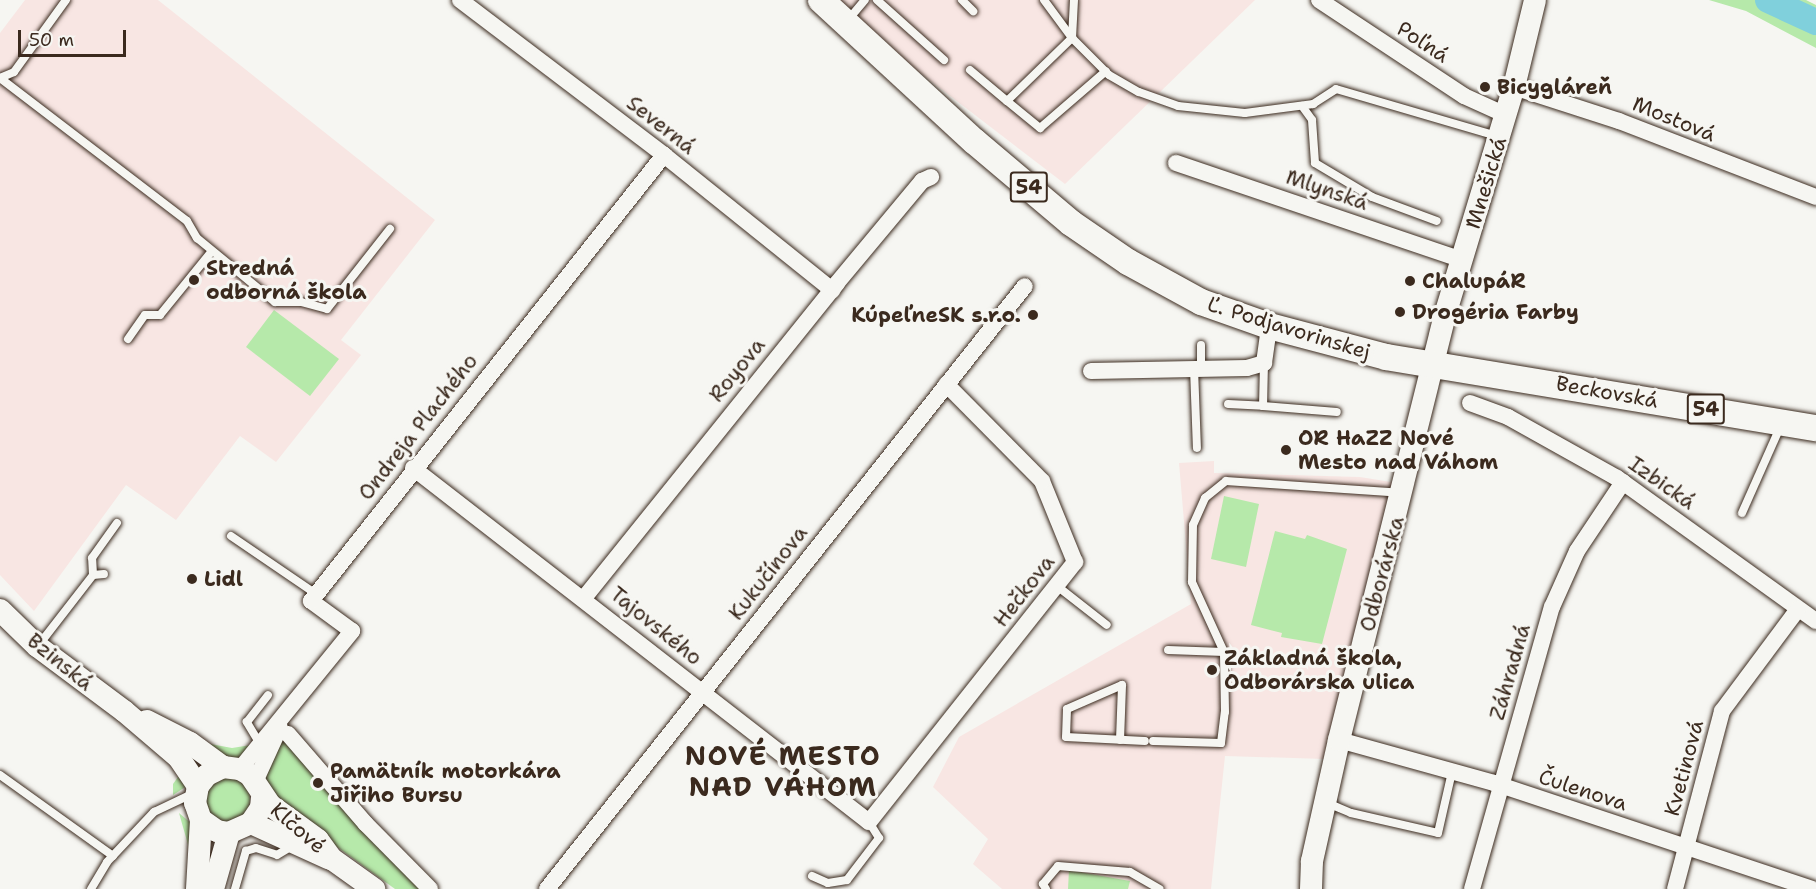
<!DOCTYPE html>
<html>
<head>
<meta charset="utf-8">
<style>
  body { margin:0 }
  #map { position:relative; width:1816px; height:889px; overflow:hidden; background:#f6f6f2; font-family:"Shantell Sans",sans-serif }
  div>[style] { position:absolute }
  .built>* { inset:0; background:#f8e6e3 }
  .green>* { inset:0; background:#b6e9aa }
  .round { border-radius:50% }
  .river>* { height:26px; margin:-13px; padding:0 13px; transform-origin:13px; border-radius:13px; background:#80d0dc }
  .roads { filter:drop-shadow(0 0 2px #3b2a1e) drop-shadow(0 0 2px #3b2a1e) }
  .lane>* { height:8px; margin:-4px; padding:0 4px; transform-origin:4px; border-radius:4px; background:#f6f6f2 }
  .street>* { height:16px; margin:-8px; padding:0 8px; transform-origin:8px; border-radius:8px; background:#f6f6f2 }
  .secondary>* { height:22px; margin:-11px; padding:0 11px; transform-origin:11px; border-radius:11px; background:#f6f6f2 }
  .primary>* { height:26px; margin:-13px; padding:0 13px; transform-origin:13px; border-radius:13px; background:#f6f6f2 }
  .dots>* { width:16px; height:16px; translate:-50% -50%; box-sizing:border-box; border:3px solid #f6f6f2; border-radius:50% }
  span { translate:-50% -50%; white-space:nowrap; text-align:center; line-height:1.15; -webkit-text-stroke:6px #f6f6f2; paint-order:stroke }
  .shield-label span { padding:2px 4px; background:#f6f6f2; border:2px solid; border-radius:4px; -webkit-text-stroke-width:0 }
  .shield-label { font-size:20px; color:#3b2a1e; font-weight:700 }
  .street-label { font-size:21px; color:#3b2a1e }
  .poi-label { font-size:21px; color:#3b2a1e; font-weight:700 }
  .left { translate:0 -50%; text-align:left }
  .right { translate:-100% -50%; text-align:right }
  .district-label { font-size:27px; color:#3b2a1e; font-weight:700; letter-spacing:1.5px }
  .scale { position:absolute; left:18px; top:30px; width:108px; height:27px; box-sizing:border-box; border:3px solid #3b2a1e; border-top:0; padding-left:8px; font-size:18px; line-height:21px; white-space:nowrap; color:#3b2a1e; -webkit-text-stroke:4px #f6f6f2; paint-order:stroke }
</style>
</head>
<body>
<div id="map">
  <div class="built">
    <div style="clip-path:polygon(25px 0,158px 0,435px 220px,341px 340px,361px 355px,276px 462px,240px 436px,176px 520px,126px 485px,34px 611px,0 575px,0 33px)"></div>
    <div style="clip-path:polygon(840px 0,1255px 0,1065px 184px,915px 69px)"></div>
    <div style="clip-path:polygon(1214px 461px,1214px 473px,1360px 477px,1397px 483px,1325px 759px,1225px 756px,1211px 889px,1002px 889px,973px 864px,988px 839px,933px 787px,959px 737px,1191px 604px,1179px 463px)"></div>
  </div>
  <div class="green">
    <div style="clip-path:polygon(1709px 0,1806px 0,1816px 5px,1816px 48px,1746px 11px)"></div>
    <div style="clip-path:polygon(274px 310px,339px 359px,310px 396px,246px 347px)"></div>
    <div style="clip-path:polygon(1224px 496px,1259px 504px,1246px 567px,1211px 559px)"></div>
    <div style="clip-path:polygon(1275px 531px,1305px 539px,1307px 535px,1347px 549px,1322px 644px,1281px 637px,1282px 633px,1251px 625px)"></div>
    <div style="clip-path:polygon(284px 735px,423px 889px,395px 889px,271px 799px,264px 782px)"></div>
    <div style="clip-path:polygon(205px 743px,232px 748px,251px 745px,238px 758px,228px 760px)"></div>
    <div style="clip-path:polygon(183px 770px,187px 786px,173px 795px,173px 784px)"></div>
    <div class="round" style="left:206px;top:778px;width:44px;height:44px"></div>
    <div style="clip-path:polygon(179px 813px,192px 824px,189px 848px)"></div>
    <div style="clip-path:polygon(1069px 870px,1130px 881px,1128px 889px,1068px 889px)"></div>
  </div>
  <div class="river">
    <div style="left:1768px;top:0;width:53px;rotate:24.6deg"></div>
  </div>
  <div class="roads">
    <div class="lane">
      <div style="left:877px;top:0;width:90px;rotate:41.8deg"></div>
      <div style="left:962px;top:0;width:16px;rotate:45deg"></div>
      <div style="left:1074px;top:0;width:38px;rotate:93deg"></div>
      <div style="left:1072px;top:38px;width:52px;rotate:45deg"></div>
      <div style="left:1109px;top:75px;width:34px;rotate:30deg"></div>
      <div style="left:1139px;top:92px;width:41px;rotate:19.7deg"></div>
      <div style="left:1178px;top:106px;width:67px;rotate:6deg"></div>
      <div style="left:1245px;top:113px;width:69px;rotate:-7.5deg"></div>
      <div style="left:1313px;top:104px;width:27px;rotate:-33deg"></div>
      <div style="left:1336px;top:89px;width:168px;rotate:16.3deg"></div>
      <div style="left:848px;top:20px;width:26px;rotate:-50deg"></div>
      <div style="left:970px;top:70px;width:48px;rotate:40deg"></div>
      <div style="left:1007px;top:101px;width:91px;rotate:-44.1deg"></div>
      <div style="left:1072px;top:38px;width:47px;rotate:-126.4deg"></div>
      <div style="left:0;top:78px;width:235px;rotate:37.4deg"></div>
      <div style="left:187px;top:221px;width:20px;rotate:60deg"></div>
      <div style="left:197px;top:238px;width:101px;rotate:39.4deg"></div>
      <div style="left:275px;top:302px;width:26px"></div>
      <div style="left:301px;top:302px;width:27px;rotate:15deg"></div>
      <div style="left:327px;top:309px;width:102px;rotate:-51.8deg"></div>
      <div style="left:0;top:78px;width:15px;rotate:-23deg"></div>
      <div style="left:14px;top:72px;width:89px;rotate:-54.2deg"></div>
      <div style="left:1007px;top:101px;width:43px;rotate:39.3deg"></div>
      <div style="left:1040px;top:128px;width:87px;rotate:-40.8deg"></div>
      <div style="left:1302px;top:106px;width:17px;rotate:54deg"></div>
      <div style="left:1312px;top:120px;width:43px;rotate:86deg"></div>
      <div style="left:1315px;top:163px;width:66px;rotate:30.8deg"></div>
      <div style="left:1372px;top:197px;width:69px;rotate:20.3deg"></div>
      <div style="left:128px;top:339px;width:29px;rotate:-55deg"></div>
      <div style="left:145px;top:315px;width:15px"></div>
      <div style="left:160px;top:315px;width:82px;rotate:-50.9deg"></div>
      <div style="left:1201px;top:345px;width:23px;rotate:90deg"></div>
      <div style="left:1264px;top:363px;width:43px;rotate:91.3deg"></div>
      <div style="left:1263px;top:406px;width:74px;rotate:4.6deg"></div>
      <div style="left:1194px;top:368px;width:80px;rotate:87.9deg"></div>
      <div style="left:1228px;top:404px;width:35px;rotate:3deg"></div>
      <div style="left:1742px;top:513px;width:96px;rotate:-66.1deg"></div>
      <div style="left:231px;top:536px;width:103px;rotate:34.3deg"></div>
      <div style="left:93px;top:575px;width:17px;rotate:-93deg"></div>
      <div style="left:92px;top:558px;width:43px;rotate:-54.5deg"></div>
      <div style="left:1057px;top:586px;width:63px;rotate:38deg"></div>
      <div style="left:38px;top:646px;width:90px;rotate:-52.2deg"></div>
      <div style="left:93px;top:575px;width:11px;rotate:-5deg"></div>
      <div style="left:1168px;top:650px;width:56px;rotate:2deg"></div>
      <div style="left:1120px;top:740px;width:55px;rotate:-87.9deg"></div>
      <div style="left:1122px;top:685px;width:60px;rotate:156.4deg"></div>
      <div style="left:1067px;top:709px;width:28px;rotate:92deg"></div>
      <div style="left:1066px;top:737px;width:79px;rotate:2.9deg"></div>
      <div style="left:1153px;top:741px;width:68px;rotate:1.7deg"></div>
      <div style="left:1221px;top:743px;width:31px;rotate:-83deg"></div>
      <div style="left:1225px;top:712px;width:60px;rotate:-91deg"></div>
      <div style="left:1224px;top:652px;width:77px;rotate:-114.6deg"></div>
      <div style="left:1192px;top:582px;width:57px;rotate:-89deg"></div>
      <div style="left:1193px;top:525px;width:30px;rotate:-66deg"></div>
      <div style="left:1205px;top:498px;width:27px;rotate:-39deg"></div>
      <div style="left:1226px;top:481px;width:174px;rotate:3.9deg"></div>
      <div style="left:260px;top:744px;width:26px;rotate:-121deg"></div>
      <div style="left:247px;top:722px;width:34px;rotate:-52deg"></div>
      <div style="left:0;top:775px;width:139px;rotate:35.6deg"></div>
      <div style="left:1325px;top:802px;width:28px;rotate:23deg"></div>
      <div style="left:1351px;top:813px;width:89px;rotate:12.9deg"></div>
      <div style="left:1438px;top:833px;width:63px;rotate:-77.1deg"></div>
      <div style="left:812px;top:876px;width:17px;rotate:24deg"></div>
      <div style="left:828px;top:883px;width:19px;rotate:-9deg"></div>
      <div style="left:847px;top:880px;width:53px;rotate:-52.7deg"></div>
      <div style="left:879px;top:838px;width:19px;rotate:-122deg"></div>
      <div style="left:91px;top:889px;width:31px;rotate:-59deg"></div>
      <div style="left:107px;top:862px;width:69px;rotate:-46.8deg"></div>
      <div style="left:154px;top:812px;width:44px;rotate:-25.4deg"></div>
      <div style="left:235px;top:889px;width:40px;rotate:-74deg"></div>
      <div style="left:246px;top:851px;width:10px;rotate:-17deg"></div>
      <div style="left:256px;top:848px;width:22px;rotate:18deg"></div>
      <div style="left:277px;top:855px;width:17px;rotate:-31deg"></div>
      <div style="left:1046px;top:889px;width:6px;rotate:-121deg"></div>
      <div style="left:1043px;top:884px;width:23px;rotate:-50deg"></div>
      <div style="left:1058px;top:866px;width:72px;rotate:4.8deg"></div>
      <div style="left:1130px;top:872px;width:34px;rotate:30deg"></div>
    </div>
    <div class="street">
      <div style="left:460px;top:0;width:256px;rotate:37.2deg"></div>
      <div style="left:664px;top:155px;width:216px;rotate:38.8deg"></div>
      <div style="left:1319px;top:0;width:174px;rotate:33.5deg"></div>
      <div style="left:1464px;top:96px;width:46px;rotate:24.3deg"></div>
      <div style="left:1514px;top:87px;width:110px;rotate:17.9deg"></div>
      <div style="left:1619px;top:121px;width:211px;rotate:21.1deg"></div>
      <div style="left:1176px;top:163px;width:303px;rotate:18.7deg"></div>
      <div style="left:1091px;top:371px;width:156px;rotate:-1.1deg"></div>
      <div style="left:1247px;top:368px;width:18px;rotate:-16deg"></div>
      <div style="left:1264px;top:363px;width:37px;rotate:-82deg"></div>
      <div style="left:1470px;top:403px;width:40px;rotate:20.2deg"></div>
      <div style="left:1508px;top:417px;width:125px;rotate:29.2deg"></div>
      <div style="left:1617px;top:478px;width:245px;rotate:35.7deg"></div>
      <div style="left:413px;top:468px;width:577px;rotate:37.82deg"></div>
      <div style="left:869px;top:822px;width:332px;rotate:-51.6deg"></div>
      <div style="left:1075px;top:562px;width:87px;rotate:-112.2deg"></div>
      <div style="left:1042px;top:481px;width:136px;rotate:-134.7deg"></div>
      <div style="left:584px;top:598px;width:404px;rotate:-51.2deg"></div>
      <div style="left:837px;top:283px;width:133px;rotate:-50.2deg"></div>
      <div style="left:922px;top:181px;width:10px;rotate:-24deg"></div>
      <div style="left:288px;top:734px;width:119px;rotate:49.1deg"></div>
      <div style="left:366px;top:824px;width:91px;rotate:45.4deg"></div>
      <div style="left:1339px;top:740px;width:161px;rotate:15.5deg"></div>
      <div style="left:1494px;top:783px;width:335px;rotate:18.4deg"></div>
      <div style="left:240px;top:769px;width:178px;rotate:-50.9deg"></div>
      <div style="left:352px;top:631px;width:51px;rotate:-143.8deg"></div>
      <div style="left:311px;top:601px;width:569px;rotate:-51.64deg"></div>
      <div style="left:255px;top:782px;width:60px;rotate:-65.6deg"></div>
      <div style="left:547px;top:889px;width:769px;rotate:-51.6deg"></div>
      <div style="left:1472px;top:889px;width:293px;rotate:-74.2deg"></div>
      <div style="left:1552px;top:607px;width:61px;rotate:-65.9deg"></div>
      <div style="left:1577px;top:551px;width:83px;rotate:-56.3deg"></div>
      <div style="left:1675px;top:889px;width:184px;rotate:-75.2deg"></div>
      <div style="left:1722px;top:711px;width:127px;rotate:-53.3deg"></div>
    </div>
    <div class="secondary">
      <div style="left:0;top:610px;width:52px;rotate:44.2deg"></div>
      <div style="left:37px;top:646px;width:109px;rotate:36.8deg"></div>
      <div style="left:124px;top:711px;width:72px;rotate:40.5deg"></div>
      <div style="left:179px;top:758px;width:34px;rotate:56deg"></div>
      <div style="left:147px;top:721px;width:48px;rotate:27.1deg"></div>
      <div style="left:190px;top:743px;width:41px;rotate:36deg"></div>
      <div style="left:262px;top:798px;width:10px;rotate:96deg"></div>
      <div style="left:261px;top:808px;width:18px;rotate:124deg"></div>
      <div style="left:251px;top:823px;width:24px;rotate:156deg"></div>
      <div style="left:229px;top:833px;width:12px;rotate:-171deg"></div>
      <div style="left:217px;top:831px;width:19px;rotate:-145deg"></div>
      <div style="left:201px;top:820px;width:18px;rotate:-109deg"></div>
      <div style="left:195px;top:803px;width:17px;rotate:-80deg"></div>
      <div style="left:198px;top:786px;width:14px;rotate:-51deg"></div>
      <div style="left:207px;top:775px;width:18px;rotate:-27deg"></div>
      <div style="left:223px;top:767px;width:17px;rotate:7deg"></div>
      <div style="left:240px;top:769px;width:12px;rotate:31deg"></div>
      <div style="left:250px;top:775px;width:36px;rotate:56deg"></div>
      <div style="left:270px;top:805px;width:59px;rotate:36.1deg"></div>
      <div style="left:318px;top:840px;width:24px;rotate:54deg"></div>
      <div style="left:332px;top:859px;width:52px;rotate:35.5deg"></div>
      <div style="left:251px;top:823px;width:85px;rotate:24.4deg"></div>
      <div style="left:197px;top:889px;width:69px;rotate:-86.7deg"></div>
      <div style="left:213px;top:889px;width:58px;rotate:-74.1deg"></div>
      <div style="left:1311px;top:889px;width:28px;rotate:-88deg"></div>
      <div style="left:1312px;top:861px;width:124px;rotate:-77.4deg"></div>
      <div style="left:1339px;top:740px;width:438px;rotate:-76deg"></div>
      <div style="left:1445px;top:315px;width:238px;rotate:-73.2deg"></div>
      <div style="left:1514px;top:87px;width:89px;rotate:-76.4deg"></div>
    </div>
    <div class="primary">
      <div style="left:821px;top:0;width:208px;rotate:42.7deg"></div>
      <div style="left:974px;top:141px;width:127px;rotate:40.2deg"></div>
      <div style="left:1071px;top:223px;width:69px;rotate:34.4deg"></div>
      <div style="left:1128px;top:262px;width:83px;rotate:28.7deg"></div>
      <div style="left:1201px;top:302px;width:72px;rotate:19.4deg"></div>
      <div style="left:1269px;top:326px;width:121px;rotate:14.8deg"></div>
      <div style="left:1386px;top:357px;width:436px;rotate:9.4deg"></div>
    </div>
  </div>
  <div class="dots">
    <div style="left:1485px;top:87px;background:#3b2a1e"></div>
    <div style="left:194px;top:280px;background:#3b2a1e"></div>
    <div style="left:1410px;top:281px;background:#3b2a1e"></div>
    <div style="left:1400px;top:312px;background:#3b2a1e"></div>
    <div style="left:1033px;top:315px;background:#3b2a1e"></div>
    <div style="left:1286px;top:450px;background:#3b2a1e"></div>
    <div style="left:192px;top:579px;background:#3b2a1e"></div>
    <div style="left:1212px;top:670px;background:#3b2a1e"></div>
    <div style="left:318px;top:783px;background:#3b2a1e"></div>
  </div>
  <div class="shield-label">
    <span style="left:1029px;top:187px">54</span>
    <span style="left:1706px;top:409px">54</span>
  </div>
  <div class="street-label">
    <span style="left:1423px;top:42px;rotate:33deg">Poľná</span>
    <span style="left:1674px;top:119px;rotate:22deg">Mostová</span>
    <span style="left:661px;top:125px;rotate:38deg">Severná</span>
    <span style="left:1486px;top:183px;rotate:-73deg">Mnešická</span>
    <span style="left:1327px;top:190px;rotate:19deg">Mlynská</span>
    <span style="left:1289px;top:328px;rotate:17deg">Ľ. Podjavorinskej</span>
    <span style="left:737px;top:370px;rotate:-51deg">Royova</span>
    <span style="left:1607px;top:392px;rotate:10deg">Beckovská</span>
    <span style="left:418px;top:427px;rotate:-52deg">Ondreja Plachého</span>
    <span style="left:1662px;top:483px;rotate:35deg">Izbická</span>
    <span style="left:768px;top:573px;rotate:-52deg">Kukučínova</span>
    <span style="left:1382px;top:574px;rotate:-75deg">Odborárska</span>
    <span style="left:1024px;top:591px;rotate:-52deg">Hečkova</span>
    <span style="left:656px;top:626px;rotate:39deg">Tajovského</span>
    <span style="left:60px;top:662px;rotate:39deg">Bzinská</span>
    <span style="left:1510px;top:672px;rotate:-74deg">Záhradná</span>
    <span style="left:1684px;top:768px;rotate:-75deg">Kvetinová</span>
    <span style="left:1583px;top:790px;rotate:18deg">Čulenova</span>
    <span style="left:298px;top:828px;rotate:41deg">Klčové</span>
  </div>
  <div class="poi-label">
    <span class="left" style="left:1497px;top:87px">Bicygláreň</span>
    <span class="left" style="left:206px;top:280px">Stredná<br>odborná škola</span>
    <span class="left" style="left:1422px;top:281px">ChalupáR</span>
    <span class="left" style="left:1412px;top:312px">Drogéria Farby</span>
    <span class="right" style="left:1021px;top:315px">KúpeľneSK s.r.o.</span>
    <span class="left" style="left:1298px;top:450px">OR HaZZ Nové<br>Mesto nad Váhom</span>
    <span class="left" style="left:204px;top:579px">Lidl</span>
    <span class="left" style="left:1224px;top:670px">Základná škola,<br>Odborárska ulica</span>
    <span class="left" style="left:330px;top:783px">Pamätník motorkára<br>Jiřiho Bursu</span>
  </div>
  <div class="district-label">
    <span style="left:783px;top:771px">NOVÉ MESTO<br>NAD VÁHOM</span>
  </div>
  <div class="scale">50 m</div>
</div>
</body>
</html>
